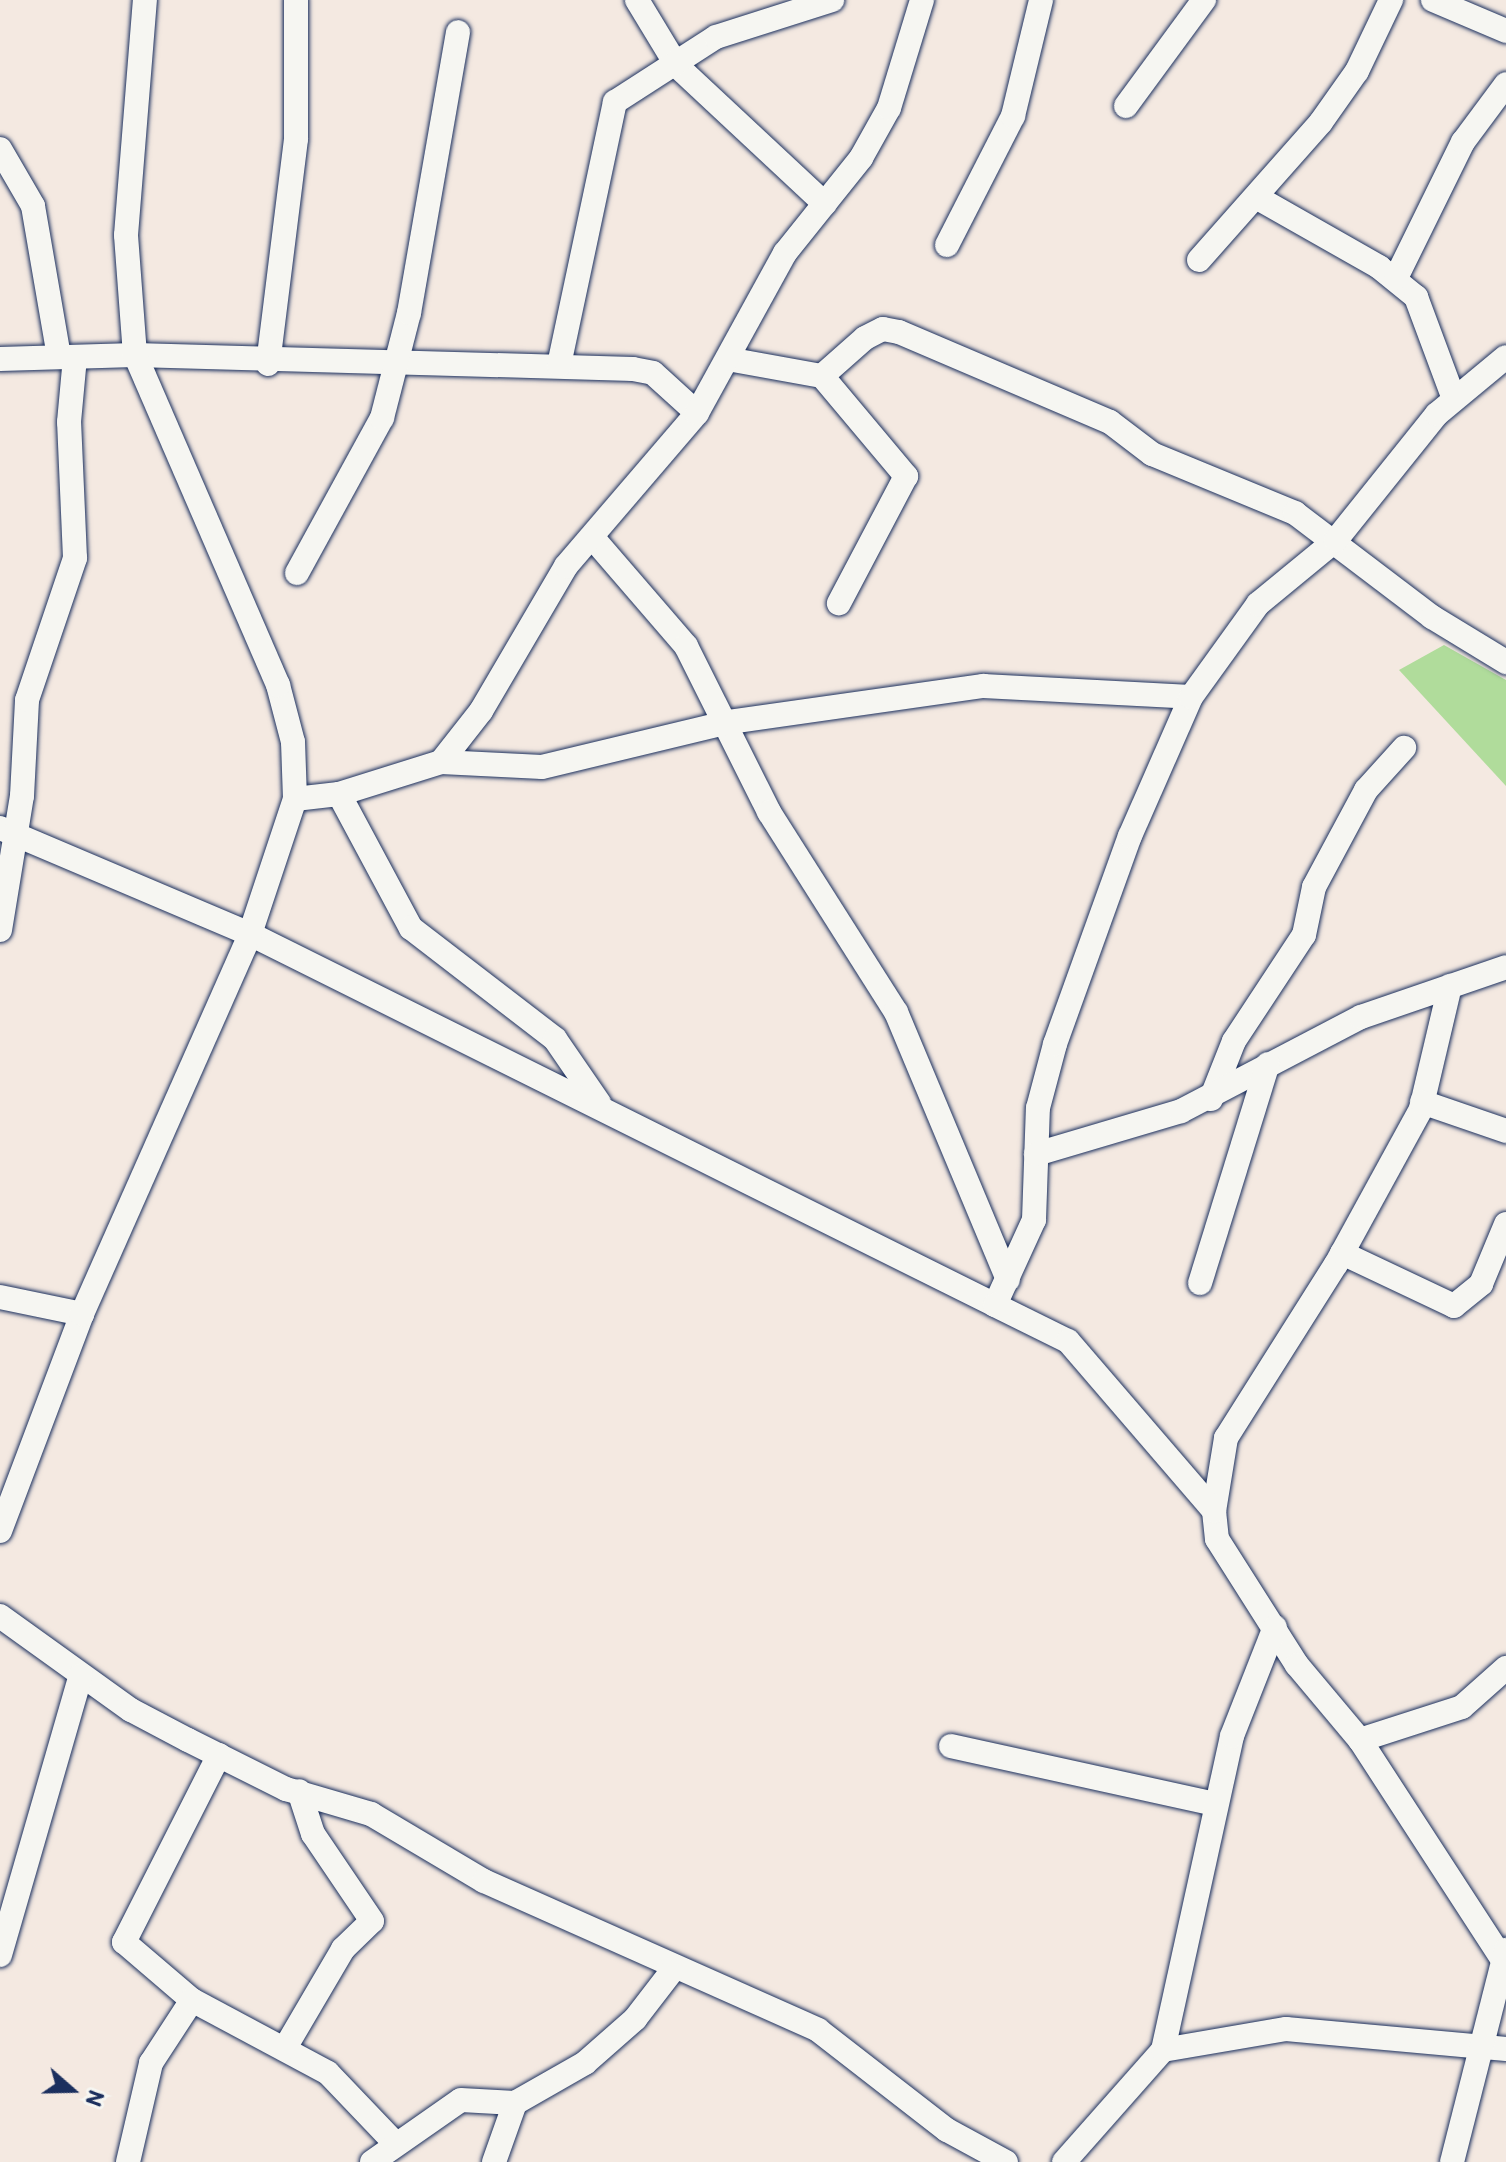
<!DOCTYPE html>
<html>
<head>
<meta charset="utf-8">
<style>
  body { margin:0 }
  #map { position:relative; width:1506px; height:2162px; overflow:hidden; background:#f4e9e1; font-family:Itim,sans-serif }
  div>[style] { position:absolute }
  .green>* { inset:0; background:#b0dc9b }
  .roads { filter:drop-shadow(0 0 2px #1b2f5e) drop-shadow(0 0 2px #1b2f5e) }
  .street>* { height:24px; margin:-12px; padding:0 12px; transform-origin:12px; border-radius:12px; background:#f6f6f2 }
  span { translate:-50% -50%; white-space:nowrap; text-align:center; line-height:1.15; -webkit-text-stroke:7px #f6f6f2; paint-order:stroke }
  .north { position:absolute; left:32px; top:2050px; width:80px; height:80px; -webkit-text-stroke:6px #f6f6f2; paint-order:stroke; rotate:110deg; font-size:22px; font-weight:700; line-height:32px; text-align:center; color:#1b2f5e }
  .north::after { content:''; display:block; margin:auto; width:28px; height:36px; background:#1b2f5e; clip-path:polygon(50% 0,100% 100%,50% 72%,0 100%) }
</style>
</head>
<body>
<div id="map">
  <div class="green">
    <div style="clip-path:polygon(1444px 645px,1506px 680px,1506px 786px,1399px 670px)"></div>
  </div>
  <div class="roads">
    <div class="street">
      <div style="left:637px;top:0;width:77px;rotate:58.8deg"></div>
      <div style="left:677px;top:66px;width:202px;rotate:43deg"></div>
      <div style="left:1433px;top:0;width:79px;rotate:23deg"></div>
      <div style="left:1126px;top:106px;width:132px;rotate:-53.7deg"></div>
      <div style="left:0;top:149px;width:66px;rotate:59.9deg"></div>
      <div style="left:33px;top:206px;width:153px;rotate:80.2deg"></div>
      <div style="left:1256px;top:197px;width:142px;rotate:29.6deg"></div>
      <div style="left:1379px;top:267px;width:48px;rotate:39deg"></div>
      <div style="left:1416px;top:297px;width:109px;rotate:69.6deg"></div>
      <div style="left:947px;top:245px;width:145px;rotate:-62.9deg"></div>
      <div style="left:1013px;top:116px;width:119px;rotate:-76.4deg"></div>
      <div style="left:1199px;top:260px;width:184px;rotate:-48.5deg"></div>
      <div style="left:1321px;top:122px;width:62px;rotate:-54.8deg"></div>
      <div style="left:1357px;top:71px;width:79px;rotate:-64.4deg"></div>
      <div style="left:1396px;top:278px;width:152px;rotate:-63.8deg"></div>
      <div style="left:1463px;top:142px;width:72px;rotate:-53.4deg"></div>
      <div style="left:0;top:359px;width:135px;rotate:-1.7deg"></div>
      <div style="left:135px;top:355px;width:498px;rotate:1.6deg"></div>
      <div style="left:633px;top:369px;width:20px;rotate:11deg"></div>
      <div style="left:653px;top:373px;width:59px;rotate:42.3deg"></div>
      <div style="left:733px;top:360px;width:90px;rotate:10.2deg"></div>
      <div style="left:822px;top:376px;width:57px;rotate:-41.5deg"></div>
      <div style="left:865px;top:338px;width:20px;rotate:-27deg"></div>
      <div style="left:883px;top:329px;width:16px;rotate:11deg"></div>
      <div style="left:899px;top:332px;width:229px;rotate:23.1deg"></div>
      <div style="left:1110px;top:422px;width:53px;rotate:37.3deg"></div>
      <div style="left:1152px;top:454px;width:155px;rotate:22.4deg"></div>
      <div style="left:1295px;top:513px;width:172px;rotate:37.2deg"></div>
      <div style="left:1432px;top:617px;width:87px;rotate:31.3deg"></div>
      <div style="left:268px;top:364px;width:227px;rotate:-82.9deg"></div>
      <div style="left:296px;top:139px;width:139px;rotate:-90deg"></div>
      <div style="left:559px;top:365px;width:269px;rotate:-78deg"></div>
      <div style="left:615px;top:102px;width:120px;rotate:-32.8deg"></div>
      <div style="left:716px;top:37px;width:122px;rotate:-17.7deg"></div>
      <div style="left:822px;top:376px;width:131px;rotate:50deg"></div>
      <div style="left:906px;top:476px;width:144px;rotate:117.8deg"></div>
      <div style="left:592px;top:537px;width:144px;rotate:49.2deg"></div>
      <div style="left:686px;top:646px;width:186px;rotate:63.4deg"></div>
      <div style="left:769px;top:812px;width:237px;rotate:57.6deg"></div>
      <div style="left:896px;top:1012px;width:290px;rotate:67.3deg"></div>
      <div style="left:297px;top:573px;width:177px;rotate:-61.3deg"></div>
      <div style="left:382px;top:418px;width:108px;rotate:-75.6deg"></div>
      <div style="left:409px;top:313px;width:285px;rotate:-80.1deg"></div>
      <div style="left:441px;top:762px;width:65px;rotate:-51.9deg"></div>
      <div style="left:481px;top:711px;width:168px;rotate:-59.6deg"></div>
      <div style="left:566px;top:566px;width:201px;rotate:-49.4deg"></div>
      <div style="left:697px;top:413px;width:183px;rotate:-61.2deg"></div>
      <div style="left:785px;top:253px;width:122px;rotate:-51.3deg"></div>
      <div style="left:861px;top:158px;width:57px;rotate:-60.8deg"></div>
      <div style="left:889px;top:108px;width:113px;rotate:-73deg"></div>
      <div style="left:339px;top:794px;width:152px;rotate:61.8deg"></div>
      <div style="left:411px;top:928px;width:182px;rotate:37.6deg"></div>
      <div style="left:555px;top:1039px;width:78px;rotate:55.5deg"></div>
      <div style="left:295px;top:799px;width:44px;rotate:-6.5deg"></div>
      <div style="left:339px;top:794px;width:107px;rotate:-17.4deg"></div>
      <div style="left:441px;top:762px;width:101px;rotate:2.8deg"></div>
      <div style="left:542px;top:767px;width:192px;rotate:-13.5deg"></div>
      <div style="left:729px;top:722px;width:257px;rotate:-8.1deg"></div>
      <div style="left:983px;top:686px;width:208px;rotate:3deg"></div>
      <div style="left:0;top:828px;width:272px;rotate:23deg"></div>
      <div style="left:250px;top:934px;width:832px;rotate:26.47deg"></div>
      <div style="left:995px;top:1305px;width:94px;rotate:-65.4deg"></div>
      <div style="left:1034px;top:1220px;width:112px;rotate:-88deg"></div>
      <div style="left:1038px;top:1108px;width:66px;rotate:-75.1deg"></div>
      <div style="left:1055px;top:1044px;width:221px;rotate:-70.2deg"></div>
      <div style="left:1130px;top:836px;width:152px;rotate:-66.3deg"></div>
      <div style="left:1191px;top:697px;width:115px;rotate:-54.2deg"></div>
      <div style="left:1258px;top:604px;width:101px;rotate:-39.4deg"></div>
      <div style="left:1336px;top:540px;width:161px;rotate:-51.3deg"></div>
      <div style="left:1437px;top:414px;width:89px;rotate:-39.6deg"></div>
      <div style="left:0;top:930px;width:136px;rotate:-80.7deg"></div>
      <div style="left:22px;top:796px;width:96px;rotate:-87deg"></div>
      <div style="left:27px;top:700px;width:150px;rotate:-71.3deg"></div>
      <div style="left:75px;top:558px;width:136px;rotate:-92.5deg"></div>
      <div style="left:69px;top:422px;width:65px;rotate:-84.7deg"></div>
      <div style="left:1450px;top:986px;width:126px;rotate:103.3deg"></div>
      <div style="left:1421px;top:1109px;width:177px;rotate:118.7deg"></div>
      <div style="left:1336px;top:1264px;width:206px;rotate:122.3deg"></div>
      <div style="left:1226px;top:1438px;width:74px;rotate:99.3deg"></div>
      <div style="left:1214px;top:1511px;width:28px;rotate:84deg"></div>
      <div style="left:1217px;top:1539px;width:149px;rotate:57.6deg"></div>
      <div style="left:1297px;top:1665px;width:98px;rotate:50deg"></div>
      <div style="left:1360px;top:1740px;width:268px;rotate:57deg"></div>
      <div style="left:1211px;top:1099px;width:62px;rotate:-68.4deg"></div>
      <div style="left:1234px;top:1041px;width:127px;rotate:-56.6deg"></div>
      <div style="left:1304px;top:935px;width:49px;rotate:-78.2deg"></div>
      <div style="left:1314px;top:887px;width:110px;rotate:-61.8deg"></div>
      <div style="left:1366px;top:790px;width:57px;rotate:-47.9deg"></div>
      <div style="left:1422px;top:1102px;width:89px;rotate:19deg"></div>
      <div style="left:1036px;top:1154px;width:151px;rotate:-16.5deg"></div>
      <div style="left:1181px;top:1111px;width:203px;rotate:-27.6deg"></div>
      <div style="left:1361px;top:1017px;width:153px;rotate:-19deg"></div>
      <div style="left:1342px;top:1253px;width:124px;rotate:25.3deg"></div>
      <div style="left:1454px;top:1306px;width:35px;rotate:-39deg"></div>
      <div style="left:1481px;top:1284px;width:65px;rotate:-67.4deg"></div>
      <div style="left:1200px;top:1283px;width:229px;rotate:-72.8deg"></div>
      <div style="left:0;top:1297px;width:84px;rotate:11.7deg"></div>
      <div style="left:995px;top:1305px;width:81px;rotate:26.3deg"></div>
      <div style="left:1068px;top:1341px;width:224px;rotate:49.3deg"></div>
      <div style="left:0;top:1531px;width:232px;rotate:-69.3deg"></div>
      <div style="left:82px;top:1314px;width:415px;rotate:-66.1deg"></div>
      <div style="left:250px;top:934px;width:142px;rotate:-71.6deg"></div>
      <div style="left:295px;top:799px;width:57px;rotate:-92deg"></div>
      <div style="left:293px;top:742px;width:59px;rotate:-104.7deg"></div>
      <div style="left:278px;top:685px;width:360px;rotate:-113.4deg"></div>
      <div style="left:135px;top:355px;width:120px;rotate:-94.3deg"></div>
      <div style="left:126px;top:235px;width:236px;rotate:-85.4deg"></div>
      <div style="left:0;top:1616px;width:161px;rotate:35.7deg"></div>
      <div style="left:131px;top:1710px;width:64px;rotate:27.8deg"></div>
      <div style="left:188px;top:1740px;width:110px;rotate:26.6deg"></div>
      <div style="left:286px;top:1789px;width:89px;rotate:16.4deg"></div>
      <div style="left:371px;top:1814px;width:131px;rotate:30.7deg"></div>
      <div style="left:484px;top:1881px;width:366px;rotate:24deg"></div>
      <div style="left:818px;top:2030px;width:163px;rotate:37.8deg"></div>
      <div style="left:947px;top:2130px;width:67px;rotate:28.5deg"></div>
      <div style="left:1360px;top:1740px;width:107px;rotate:-17.9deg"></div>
      <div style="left:1462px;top:1707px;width:59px;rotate:-41.6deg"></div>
      <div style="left:951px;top:1746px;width:270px;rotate:12.4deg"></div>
      <div style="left:219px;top:1755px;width:210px;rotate:116.9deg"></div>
      <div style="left:124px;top:1942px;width:89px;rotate:40.5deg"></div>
      <div style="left:192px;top:2000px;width:154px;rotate:28.2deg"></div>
      <div style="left:328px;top:2073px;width:95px;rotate:46.3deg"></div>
      <div style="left:0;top:1955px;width:291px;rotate:-73.9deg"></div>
      <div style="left:285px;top:2048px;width:115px;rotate:-59.6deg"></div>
      <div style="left:343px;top:1949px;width:40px;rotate:-44deg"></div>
      <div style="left:372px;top:1921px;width:105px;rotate:-124.1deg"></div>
      <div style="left:313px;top:1834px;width:45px;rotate:-108deg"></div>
      <div style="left:1163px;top:2050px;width:321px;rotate:-77.6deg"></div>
      <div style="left:1232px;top:1736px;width:117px;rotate:-68.5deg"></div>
      <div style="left:128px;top:2162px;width:102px;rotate:-76.9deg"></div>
      <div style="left:151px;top:2063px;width:75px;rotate:-56.9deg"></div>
      <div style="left:372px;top:2162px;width:108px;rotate:-34.9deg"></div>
      <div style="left:461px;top:2100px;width:54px;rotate:3.2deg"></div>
      <div style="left:515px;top:2103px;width:81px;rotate:-29.7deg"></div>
      <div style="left:585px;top:2063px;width:67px;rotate:-41.3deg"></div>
      <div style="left:635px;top:2019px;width:66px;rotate:-52.4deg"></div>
      <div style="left:494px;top:2162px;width:63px;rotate:-70.4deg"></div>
      <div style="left:1064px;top:2162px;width:149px;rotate:-48.5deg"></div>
      <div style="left:1163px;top:2050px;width:125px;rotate:-9.7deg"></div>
      <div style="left:1286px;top:2029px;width:221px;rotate:5.2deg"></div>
      <div style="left:1452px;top:2162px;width:219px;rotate:-75.7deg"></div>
    </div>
  </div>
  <div class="north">N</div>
</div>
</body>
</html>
